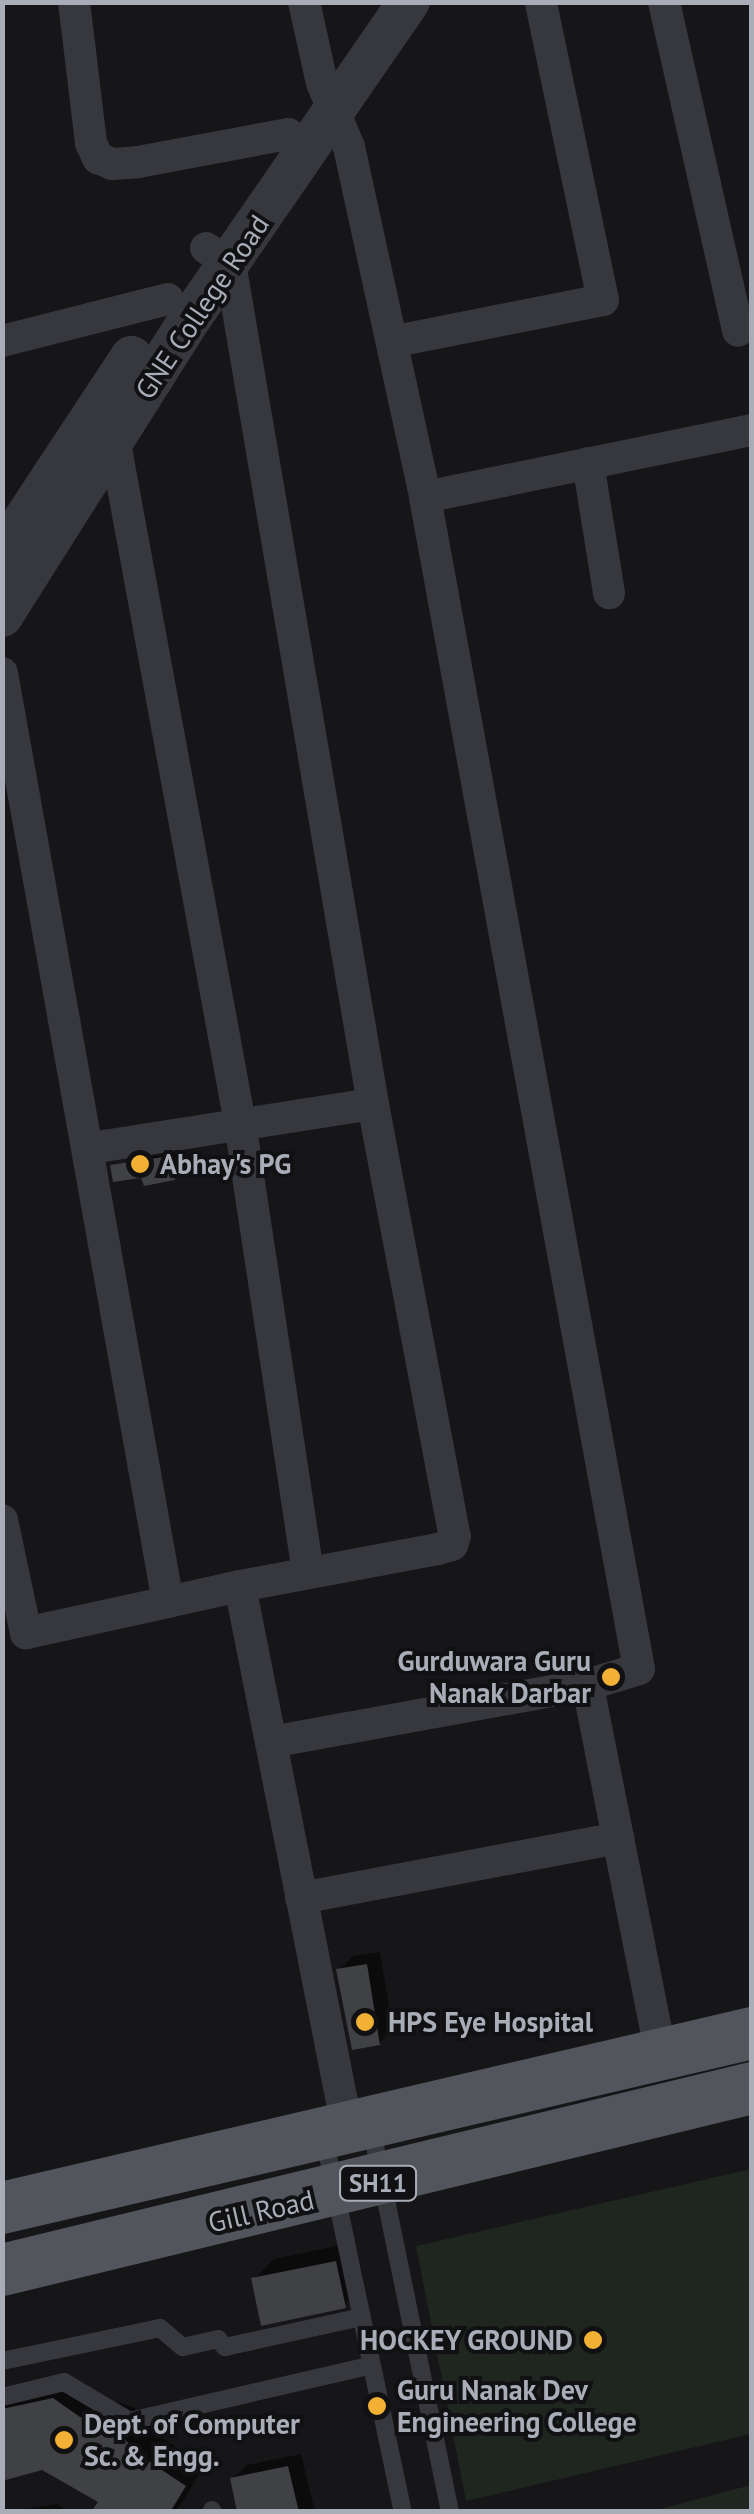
<!DOCTYPE html>
<html>
<head>
<meta charset="utf-8">
<style>
  body { margin:0 }
  #map { position:relative; width:754px; height:2514px; overflow:hidden; background:#161618; font-family:"PT Sans",sans-serif }
  div>[style] { position:absolute }
  .green>* { inset:0; background:#1e261f }
  .shadow>* { inset:0; background:#0007 }
  .building>* { inset:0; background:#404145 }
  .service>* { height:18px; margin:-9px; padding:0 9px; transform-origin:9px; border-radius:9px; background:#37383d }
  .minor>* { height:32px; margin:-16px; padding:0 16px; transform-origin:16px; border-radius:16px; background:#37383d }
  .tertiary>* { height:42px; margin:-21px; padding:0 21px; transform-origin:21px; border-radius:21px; background:#37383d }
  .primary>* { height:52px; margin:-26px; padding:0 26px; transform-origin:26px; border-radius:26px; background:#53555c }
  .dots>* { width:28px; height:28px; translate:-50% -50%; box-sizing:border-box; border:5px solid #111113; border-radius:50% }
  span { translate:-50% -50%; white-space:nowrap; text-align:center; line-height:1.15; -webkit-text-stroke:8px #111113; paint-order:stroke }
  .shield-label span { padding:2px 8px; background:#111113; border:2px solid; border-radius:8px; -webkit-text-stroke-width:0 }
  .shield-label { font-size:25px; color:#a8adb8; font-weight:700 }
  .street-label { font-size:28px; color:#a8adb8 }
  .poi-label { font-size:28px; color:#a8adb8; font-weight:700 }
  .left { translate:0 -50%; text-align:left }
  .right { translate:-100% -50%; text-align:right }
  .frame { position:absolute; inset:0; border:5px solid #a8adb8; pointer-events:none }
</style>
</head>
<body>
<div id="map">
  <div class="green">
    <div style="clip-path:polygon(751px 2169px,751px 2434px,466px 2501px,416px 2246px)"></div>
    <div style="clip-path:polygon(751px 2485px,751px 2511px,661px 2511px,660px 2509px)"></div>
  </div>
  <div class="shadow">
    <div style="clip-path:polygon(176px 1151px,180px 1171px,174px 1177px,113px 1166px)"></div>
    <div style="clip-path:polygon(380px 1952px,393px 2029px,379px 2043px,339px 1970px,353px 1956px)"></div>
    <div style="clip-path:polygon(355px 2242px,365px 2285px,345px 2305px,254px 2279px,274px 2259px)"></div>
    <div style="clip-path:polygon(74px 2379px,101px 2398px,134px 2407px,158px 2435px,205px 2465px,176px 2512px,94px 2512px,102px 2501px,43px 2468px,2px 2478px,2px 2399px)"></div>
    <div style="clip-path:polygon(301px 2454px,315px 2512px,240px 2512px,233px 2478px,247px 2465px)"></div>
    <div style="clip-path:polygon(58px 2504px,68px 2512px,11px 2512px,11px 2511px)"></div>
  </div>
  <div class="building">
    <div style="clip-path:polygon(170px 1156px,175px 1180px,144px 1186px,141px 1178px,113px 1182px,110px 1165px)"></div>
    <div style="clip-path:polygon(367px 1964px,380px 2045px,352px 2050px,336px 1969px)"></div>
    <div style="clip-path:polygon(336px 2261px,346px 2308px,261px 2326px,251px 2278px)"></div>
    <div style="clip-path:polygon(53px 2398px,80px 2417px,113px 2426px,138px 2454px,186px 2486px,170px 2512px,91px 2512px,98px 2502px,42px 2470px,2px 2481px,2px 2409px)"></div>
    <div style="clip-path:polygon(288px 2466px,299px 2512px,237px 2512px,230px 2478px)"></div>
  </div>
  <div class="service">
    <div style="left:371px;top:2127px;width:393px;rotate:78.4deg"></div>
    <div style="left:324px;top:2138px;width:382px;rotate:78.1deg"></div>
    <div style="left:2px;top:2361px;width:161px;rotate:-11.8deg"></div>
    <div style="left:160px;top:2328px;width:30px;rotate:40deg"></div>
    <div style="left:183px;top:2347px;width:36px;rotate:-13deg"></div>
    <div style="left:218px;top:2339px;width:11px;rotate:49deg"></div>
    <div style="left:225px;top:2347px;width:140px;rotate:-12.4deg"></div>
    <div style="left:2px;top:2397px;width:64px;rotate:-13.6deg"></div>
    <div style="left:64px;top:2382px;width:77px;rotate:30.6deg"></div>
    <div style="left:130px;top:2421px;width:248px;rotate:-13deg"></div>
    <div style="left:212px;top:2510px;width:2px;rotate:63deg"></div>
  </div>
  <div class="minor">
    <div style="left:74px;top:2px;width:142px;rotate:83.1deg"></div>
    <div style="left:91px;top:143px;width:17px;rotate:65deg"></div>
    <div style="left:98px;top:158px;width:15px;rotate:23deg"></div>
    <div style="left:112px;top:164px;width:26px;rotate:-4deg"></div>
    <div style="left:138px;top:162px;width:153px;rotate:-10.6deg"></div>
    <div style="left:304px;top:2px;width:83px;rotate:77.5deg"></div>
    <div style="left:322px;top:83px;width:69px;rotate:67.1deg"></div>
    <div style="left:349px;top:147px;width:358px;rotate:77.7deg"></div>
    <div style="left:664px;top:2px;width:337px;rotate:77.3deg"></div>
    <div style="left:206px;top:248px;width:28px;rotate:32deg"></div>
    <div style="left:230px;top:263px;width:853px;rotate:80.35deg"></div>
    <div style="left:373px;top:1104px;width:440px;rotate:79.3deg"></div>
    <div style="left:455px;top:1536px;width:9px;rotate:108deg"></div>
    <div style="left:452px;top:1545px;width:15px;rotate:164deg"></div>
    <div style="left:438px;top:1549px;width:201px;rotate:169.4deg"></div>
    <div style="left:240px;top:1586px;width:557px;rotate:78.81deg"></div>
    <div style="left:2px;top:341px;width:171px;rotate:-14.2deg"></div>
    <div style="left:396px;top:341px;width:211px;rotate:-11.2deg"></div>
    <div style="left:603px;top:300px;width:304px;rotate:-101.8deg"></div>
    <div style="left:114px;top:438px;width:696px;rotate:79.58deg"></div>
    <div style="left:240px;top:1123px;width:453px;rotate:81.4deg"></div>
    <div style="left:588px;top:463px;width:132px;rotate:80.8deg"></div>
    <div style="left:2px;top:673px;width:944px;rotate:79.87deg"></div>
    <div style="left:168px;top:1602px;width:74px;rotate:-12.5deg"></div>
    <div style="left:91px;top:1148px;width:285px;rotate:-8.9deg"></div>
    <div style="left:2px;top:1520px;width:116px;rotate:78deg"></div>
    <div style="left:26px;top:1633px;width:145px;rotate:-12.3deg"></div>
    <div style="left:271px;top:1742px;width:324px;rotate:-10.3deg"></div>
    <div style="left:301px;top:1898px;width:323px;rotate:-10.7deg"></div>
    <div style="left:661px;top:2055px;width:367px;rotate:-101.2deg"></div>
    <div style="left:590px;top:1695px;width:11px;rotate:-90deg"></div>
    <div style="left:590px;top:1684px;width:51px;rotate:-17deg"></div>
    <div style="left:639px;top:1669px;width:1191px;rotate:-100.35deg"></div>
    <div style="left:425px;top:497px;width:334px;rotate:-11.6deg"></div>
  </div>
  <div class="tertiary">
    <div style="left:2px;top:553px;width:235px;rotate:-56.6deg"></div>
    <div style="left:2px;top:616px;width:355px;rotate:-57.7deg"></div>
    <div style="left:192px;top:316px;width:382px;rotate:-55.4deg"></div>
  </div>
  <div class="primary">
    <div style="left:2px;top:2208px;width:770px;rotate:-13.13deg"></div>
    <div style="left:2px;top:2270px;width:772px;rotate:-13.64deg"></div>
  </div>
  <div class="dots">
    <div style="left:140px;top:1164px;background:#f2b134"></div>
    <div style="left:611px;top:1677px;background:#f2b134"></div>
    <div style="left:365px;top:2022px;background:#f2b134"></div>
    <div style="left:593px;top:2340px;background:#f2b134"></div>
    <div style="left:377px;top:2406px;background:#f2b134"></div>
    <div style="left:64px;top:2440px;background:#f2b134"></div>
  </div>
  <div class="shield-label">
    <span style="left:378px;top:2183px">SH11</span>
  </div>
  <div class="street-label">
    <span style="left:202px;top:307px;rotate:-56deg">GNE College Road</span>
    <span style="left:261px;top:2211px;rotate:-13deg">Gill Road</span>
  </div>
  <div class="poi-label">
    <span class="left" style="left:160px;top:1164px">Abhay's PG</span>
    <span class="right" style="left:591px;top:1677px">Gurduwara Guru<br>Nanak Darbar</span>
    <span class="left" style="left:388px;top:2022px">HPS Eye Hospital</span>
    <span class="right" style="left:573px;top:2340px">HOCKEY GROUND</span>
    <span class="left" style="left:397px;top:2406px">Guru Nanak Dev<br>Engineering College</span>
    <span class="left" style="left:84px;top:2440px">Dept. of Computer<br>Sc. &amp; Engg.</span>
  </div>
  <div class="frame"></div>
</div>
</body>
</html>
